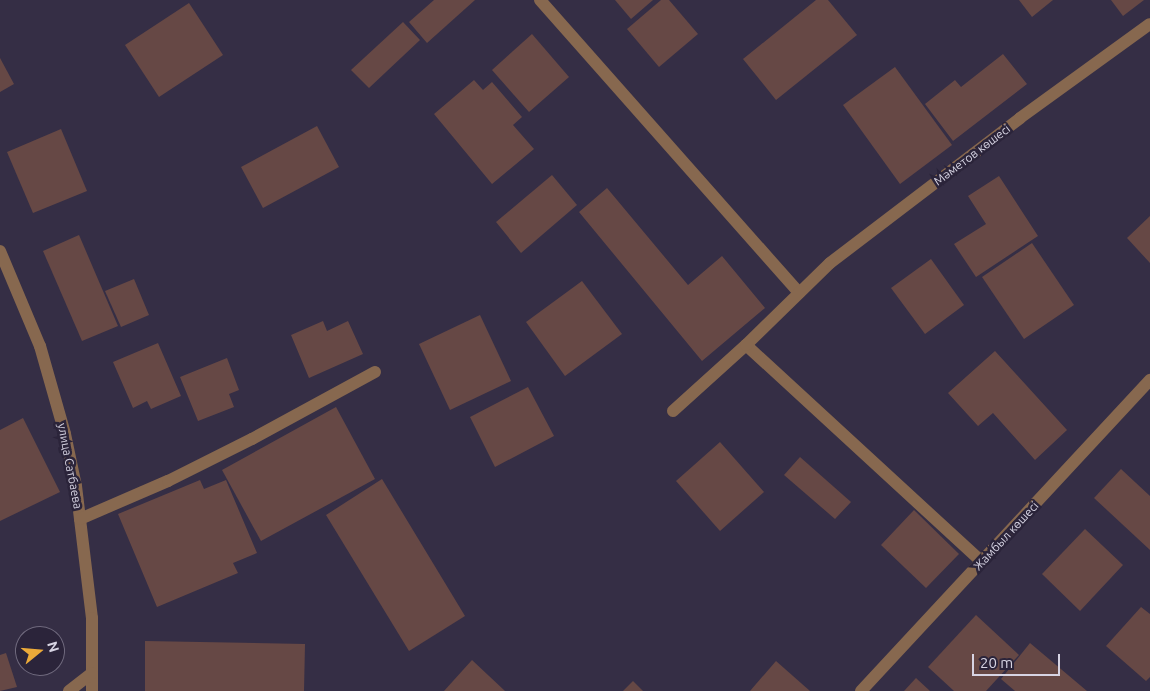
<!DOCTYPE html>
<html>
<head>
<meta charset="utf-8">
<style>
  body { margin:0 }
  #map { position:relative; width:1150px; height:691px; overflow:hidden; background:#352e45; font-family:Ubuntu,sans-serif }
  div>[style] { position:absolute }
  .building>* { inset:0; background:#664845 }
  .minor>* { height:12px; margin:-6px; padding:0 6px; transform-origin:6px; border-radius:6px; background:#87684f }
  span { translate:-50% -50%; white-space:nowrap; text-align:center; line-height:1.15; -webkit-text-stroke:5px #2b243a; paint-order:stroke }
  .street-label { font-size:12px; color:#d7d4e3 }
  .north { position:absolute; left:15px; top:626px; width:50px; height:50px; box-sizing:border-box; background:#2b243a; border:1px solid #706a7e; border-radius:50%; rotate:73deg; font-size:14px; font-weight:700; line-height:20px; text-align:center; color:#d7d4e3 }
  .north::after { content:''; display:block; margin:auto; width:18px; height:22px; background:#ebaa39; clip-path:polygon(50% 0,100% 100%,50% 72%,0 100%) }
  .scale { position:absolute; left:972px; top:654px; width:88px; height:22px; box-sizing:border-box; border:2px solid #d7d4e3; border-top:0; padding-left:6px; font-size:15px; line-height:18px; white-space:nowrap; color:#d7d4e3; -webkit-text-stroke:4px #2b243a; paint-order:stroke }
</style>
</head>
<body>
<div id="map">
  <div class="building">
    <div style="clip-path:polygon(434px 0,475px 0,427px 43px,409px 22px)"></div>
    <div style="clip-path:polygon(615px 0,653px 0,631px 19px)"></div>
    <div style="clip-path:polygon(661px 0,669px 0,698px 34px,659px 67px,627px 29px)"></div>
    <div style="clip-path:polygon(816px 0,828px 0,857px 35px,776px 100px,743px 59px)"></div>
    <div style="clip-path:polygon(1019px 0,1053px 0,1032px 17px)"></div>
    <div style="clip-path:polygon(1111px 0,1144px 0,1123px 16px)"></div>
    <div style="clip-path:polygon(189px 3px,223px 55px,159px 97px,125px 45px)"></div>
    <div style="clip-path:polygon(403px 22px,420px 40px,369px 88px,351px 70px)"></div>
    <div style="clip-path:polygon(532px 34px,569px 77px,529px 112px,492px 70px)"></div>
    <div style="clip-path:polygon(1003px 54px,1027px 84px,953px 141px,925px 104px,955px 80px,961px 87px)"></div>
    <div style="clip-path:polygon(0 58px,14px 84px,0 92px)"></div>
    <div style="clip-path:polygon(895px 67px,952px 145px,900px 184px,843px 105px)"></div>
    <div style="clip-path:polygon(474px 80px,483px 90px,492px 82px,522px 117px,513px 125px,534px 149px,492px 184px,434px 114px)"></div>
    <div style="clip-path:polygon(317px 126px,339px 167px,263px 208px,241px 167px)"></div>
    <div style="clip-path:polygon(61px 129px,87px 191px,33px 213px,7px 152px)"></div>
    <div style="clip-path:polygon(552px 175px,577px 205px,521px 253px,496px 222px)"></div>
    <div style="clip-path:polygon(999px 176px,1038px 236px,976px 277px,954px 244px,986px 224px,968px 196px)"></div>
    <div style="clip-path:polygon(607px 188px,688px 285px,722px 256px,765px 308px,702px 361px,579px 212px)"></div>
    <div style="clip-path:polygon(1150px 216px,1150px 263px,1127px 238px)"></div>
    <div style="clip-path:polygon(79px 235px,118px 326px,82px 341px,43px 251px)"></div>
    <div style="clip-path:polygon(1032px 243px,1074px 305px,1024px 339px,982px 277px)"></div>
    <div style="clip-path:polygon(931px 259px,964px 305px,925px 334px,891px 288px)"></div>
    <div style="clip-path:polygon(134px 279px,149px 315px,121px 327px,105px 291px)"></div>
    <div style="clip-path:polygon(582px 281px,622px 334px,565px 376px,526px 322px)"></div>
    <div style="clip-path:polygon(480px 315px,511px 381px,450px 410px,419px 344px)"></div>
    <div style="clip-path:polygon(323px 321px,327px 331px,348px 321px,363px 354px,309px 378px,291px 335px)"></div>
    <div style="clip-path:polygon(158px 343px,181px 396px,151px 409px,147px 401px,133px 408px,113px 362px)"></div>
    <div style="clip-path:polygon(995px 351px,1067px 430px,1035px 460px,993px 413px,978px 426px,948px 393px)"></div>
    <div style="clip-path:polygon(227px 358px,239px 390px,229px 394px,234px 407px,198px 421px,180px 377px)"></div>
    <div style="clip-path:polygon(528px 387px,554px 436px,495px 467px,470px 417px)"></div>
    <div style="clip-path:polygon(336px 407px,375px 479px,261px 541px,222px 470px)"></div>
    <div style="clip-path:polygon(23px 418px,60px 492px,0 521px,0 430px)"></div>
    <div style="clip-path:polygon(720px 442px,764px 492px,720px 531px,676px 481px)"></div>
    <div style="clip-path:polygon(800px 457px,851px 502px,835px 519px,784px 475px)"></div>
    <div style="clip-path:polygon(1121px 469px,1150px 496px,1150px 550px,1094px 498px)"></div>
    <div style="clip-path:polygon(382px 479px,465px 616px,409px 651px,326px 515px)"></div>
    <div style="clip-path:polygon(200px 480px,204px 489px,226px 480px,257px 553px,233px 563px,238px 573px,157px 607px,118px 514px)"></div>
    <div style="clip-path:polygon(914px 510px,959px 554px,926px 588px,881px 545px)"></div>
    <div style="clip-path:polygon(1085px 529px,1123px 565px,1080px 611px,1042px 574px)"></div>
    <div style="clip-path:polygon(1141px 607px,1150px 614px,1150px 677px,1146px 681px,1106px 646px)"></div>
    <div style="clip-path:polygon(976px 615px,1019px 655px,986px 691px,954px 691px,928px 667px)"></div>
    <div style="clip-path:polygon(145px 641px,305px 644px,304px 691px,145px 691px)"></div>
    <div style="clip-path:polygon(1030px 643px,1087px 691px,1015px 691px,1001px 679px)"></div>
    <div style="clip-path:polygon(6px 653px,17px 687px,0 691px,0 655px)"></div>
    <div style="clip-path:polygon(472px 660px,505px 691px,444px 691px)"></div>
    <div style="clip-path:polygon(776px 661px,810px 691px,750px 691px)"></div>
    <div style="clip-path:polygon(916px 678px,930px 691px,904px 691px)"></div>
    <div style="clip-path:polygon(633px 681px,643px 691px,623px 691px)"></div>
  </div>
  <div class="minor">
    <div style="left:540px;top:0;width:391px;rotate:48.5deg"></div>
    <div style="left:0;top:251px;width:103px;rotate:67.2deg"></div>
    <div style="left:40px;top:346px;width:91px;rotate:74.1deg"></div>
    <div style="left:65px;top:434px;width:53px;rotate:78.1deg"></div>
    <div style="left:76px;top:486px;width:133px;rotate:83.1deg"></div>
    <div style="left:92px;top:618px;width:73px;rotate:90deg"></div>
    <div style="left:746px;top:345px;width:321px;rotate:42.6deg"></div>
    <div style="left:673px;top:411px;width:98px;rotate:-42.1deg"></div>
    <div style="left:746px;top:345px;width:117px;rotate:-44.3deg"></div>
    <div style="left:830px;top:263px;width:239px;rotate:-37.3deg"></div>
    <div style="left:1020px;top:118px;width:160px;rotate:-35.9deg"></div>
    <div style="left:80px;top:519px;width:96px;rotate:-23.4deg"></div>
    <div style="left:168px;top:481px;width:94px;rotate:-26.6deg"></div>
    <div style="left:252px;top:439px;width:140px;rotate:-28.6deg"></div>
    <div style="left:69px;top:691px;width:29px;rotate:-38deg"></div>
    <div style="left:861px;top:691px;width:425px;rotate:-47.1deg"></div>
  </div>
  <div class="street-label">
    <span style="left:972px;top:155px;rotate:-37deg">Мәметов көшесі</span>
    <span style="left:70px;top:466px;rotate:79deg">улица Сатбаева</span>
    <span style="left:1006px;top:536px;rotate:-47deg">Жамбыл көшесі</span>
  </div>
  <div class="north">N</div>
  <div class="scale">20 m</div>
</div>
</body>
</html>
